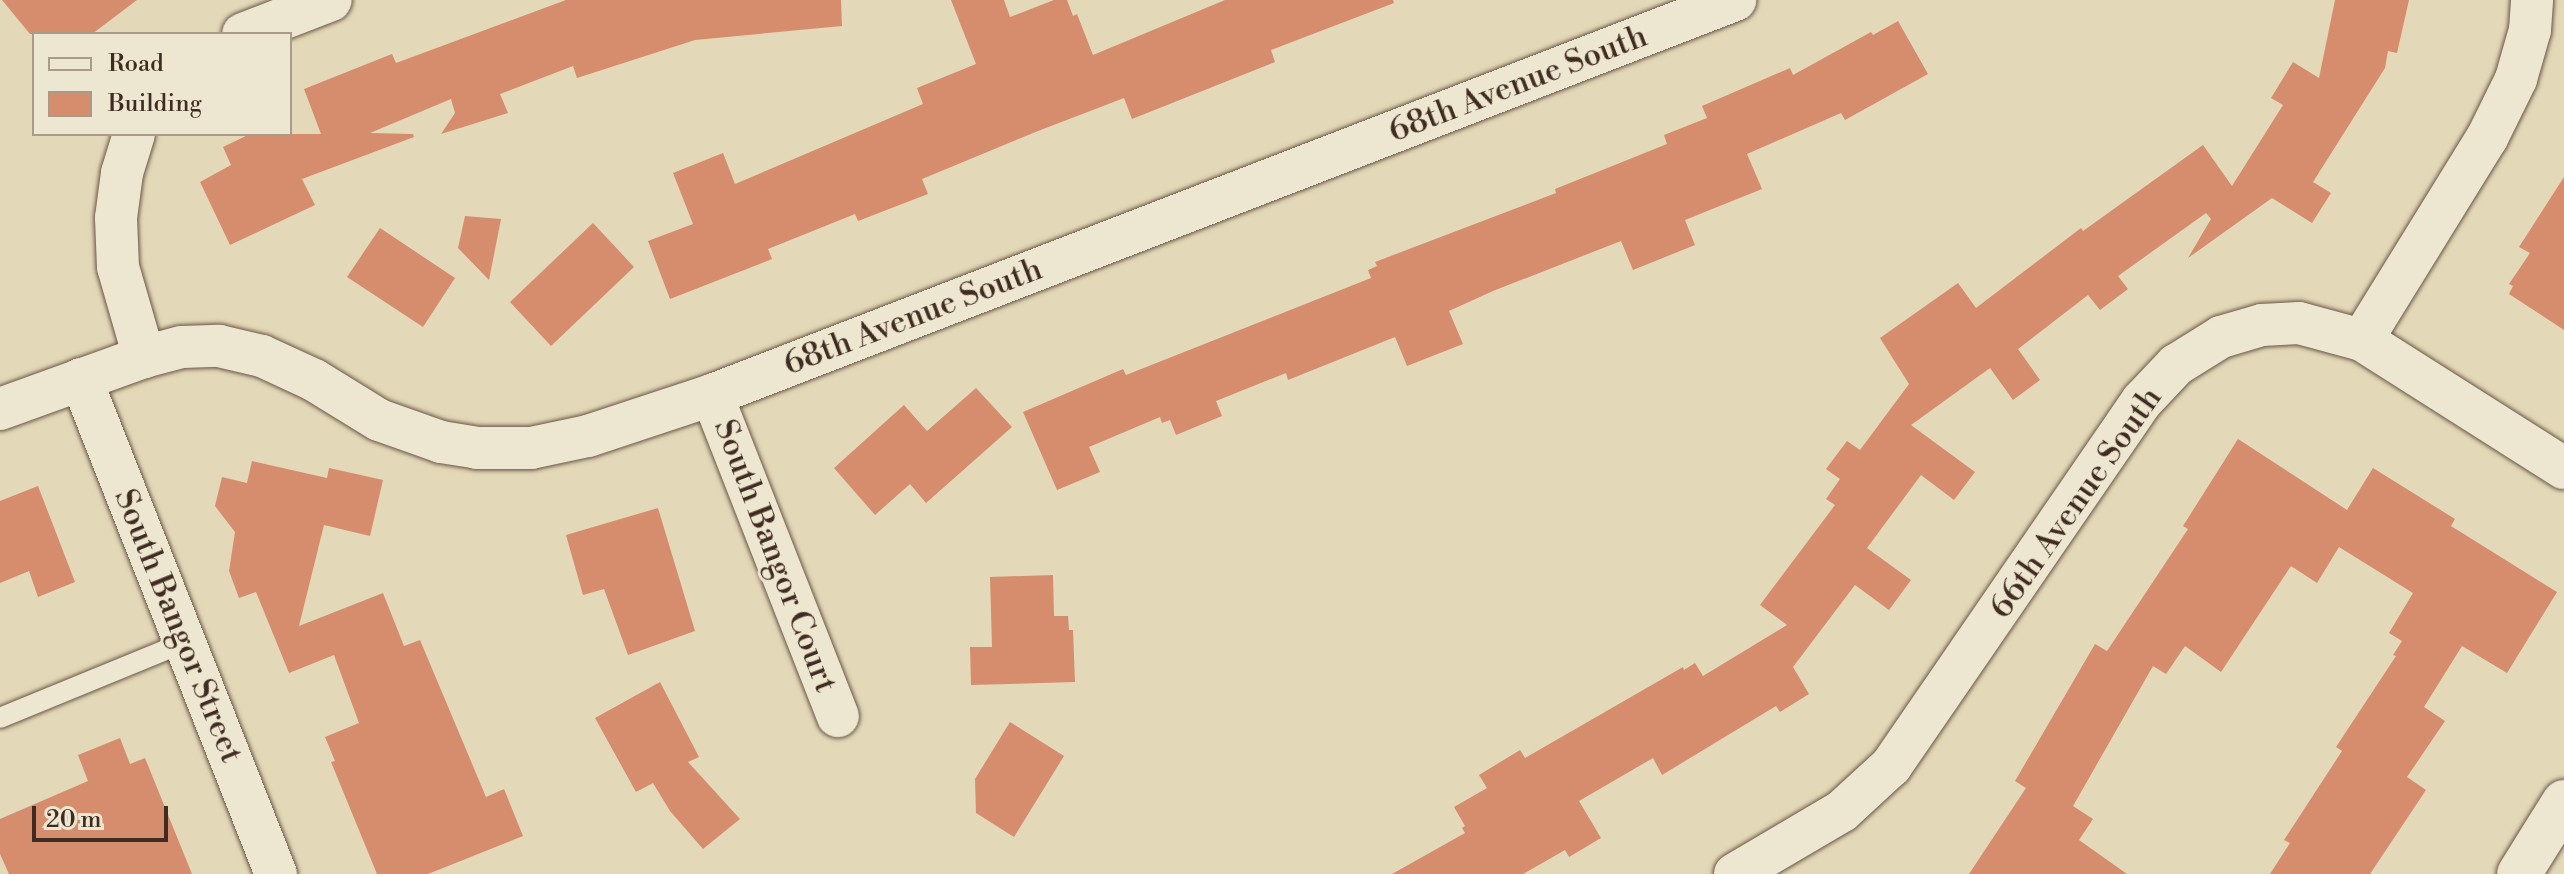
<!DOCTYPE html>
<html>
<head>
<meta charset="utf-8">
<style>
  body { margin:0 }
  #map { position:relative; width:2564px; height:874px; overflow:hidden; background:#e3d8b7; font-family:"Libre Bodoni",serif }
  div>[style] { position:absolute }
  .building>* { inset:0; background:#d58d6e }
  .roads { filter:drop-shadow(0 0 2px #695646) drop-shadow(0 0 2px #695646) }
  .service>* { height:20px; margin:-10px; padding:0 10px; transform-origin:10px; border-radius:10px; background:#ede6d0 }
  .minor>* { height:42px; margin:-21px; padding:0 21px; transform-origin:21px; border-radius:21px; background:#ede6d0 }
  .secondary>* { height:44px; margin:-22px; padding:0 22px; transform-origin:22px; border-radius:22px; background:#ede6d0 }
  span { translate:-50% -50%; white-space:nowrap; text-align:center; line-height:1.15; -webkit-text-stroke:6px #ede6d0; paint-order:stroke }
  .street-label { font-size:32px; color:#402b20 }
  .legend { position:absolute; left:32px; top:32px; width:260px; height:104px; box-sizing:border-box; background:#ede6d0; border:2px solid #a89b8a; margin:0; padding:10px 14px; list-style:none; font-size:24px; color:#402b20 }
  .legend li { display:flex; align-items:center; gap:16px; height:40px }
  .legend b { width:40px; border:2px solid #a89b8a }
  .scale { position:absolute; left:32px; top:806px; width:136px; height:36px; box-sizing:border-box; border:4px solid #402b20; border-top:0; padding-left:10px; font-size:24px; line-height:28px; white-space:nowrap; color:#402b20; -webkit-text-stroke:6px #ede6d0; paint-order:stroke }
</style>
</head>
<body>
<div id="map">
  <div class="building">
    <div style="clip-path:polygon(2px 0,137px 0,92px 34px,30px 34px)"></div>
    <div style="clip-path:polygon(566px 0,841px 0,842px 26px,695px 40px,577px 78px,573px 66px,500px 94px,508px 113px,441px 134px,455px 113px,451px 99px,370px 133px,413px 134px,414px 137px,302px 179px,315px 205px,230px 245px,200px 182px,231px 165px,223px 147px,250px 134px,321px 134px,304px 89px,392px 54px,396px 63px)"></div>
    <div style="clip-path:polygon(951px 0,1004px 0,1010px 17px,1054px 0,1067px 0,1073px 16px,1077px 14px,1093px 55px,1225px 0,1393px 0,1394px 3px,1271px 50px,1275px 62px,1132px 119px,1124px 98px,1038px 131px,922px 179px,928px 194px,858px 221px,855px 214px,768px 249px,772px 259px,670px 299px,648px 241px,693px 224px,673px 173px,723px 153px,735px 184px,923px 104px,917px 88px,976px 64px)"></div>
    <div style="clip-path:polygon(2335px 0,2409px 0,2397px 53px,2388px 51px,2385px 68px,2313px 182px,2331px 193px,2312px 223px,2272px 198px,2188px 258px,2211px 219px,2206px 213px,2118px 276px,2128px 289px,2100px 310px,2088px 295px,2018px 349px,2040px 380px,2013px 400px,1990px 368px,1911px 425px,1975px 472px,1954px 500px,1921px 475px,1867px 548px,1911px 580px,1889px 610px,1855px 585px,1793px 667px,1809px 694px,1780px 712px,1776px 706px,1662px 775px,1653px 758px,1579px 801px,1601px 838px,1569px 857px,1565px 850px,1523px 874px,1392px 874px,1465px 833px,1462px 828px,1465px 826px,1454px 807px,1487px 788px,1479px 775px,1520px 750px,1525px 758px,1683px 667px,1684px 670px,1695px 663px,1703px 676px,1787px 625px,1760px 605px,1835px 505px,1826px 499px,1840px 479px,1826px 469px,1847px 441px,1860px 450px,1909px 384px,1880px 338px,1958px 283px,1976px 308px,2081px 228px,2083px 231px,2203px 145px,2232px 186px,2283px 105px,2271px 98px,2293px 62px,2319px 78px)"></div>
    <div style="clip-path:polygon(1898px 21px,1928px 74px,1845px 120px,1841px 113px,1747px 154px,1762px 189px,1685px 220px,1695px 245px,1633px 270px,1621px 241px,1493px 291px,1449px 311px,1463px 344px,1407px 366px,1395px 337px,1288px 380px,1286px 373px,1216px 401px,1222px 416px,1176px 435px,1170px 420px,1162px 423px,1160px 417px,1089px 447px,1100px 472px,1057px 490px,1023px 412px,1123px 369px,1126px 375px,1371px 278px,1368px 270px,1377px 266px,1375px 262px,1556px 193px,1555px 189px,1667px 144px,1664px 135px,1707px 118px,1702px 106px,1790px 68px,1793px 75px,1871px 32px,1873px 35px)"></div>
    <div style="clip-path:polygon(2564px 177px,2564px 330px,2509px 294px,2513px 286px,2509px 284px,2530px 253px,2519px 247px)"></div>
    <div style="clip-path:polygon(465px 216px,501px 219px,489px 280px,458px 248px)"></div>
    <div style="clip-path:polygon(593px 223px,634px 267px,551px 346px,510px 302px)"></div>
    <div style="clip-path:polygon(380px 228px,455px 278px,423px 327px,347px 277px)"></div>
    <div style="clip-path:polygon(976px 388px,1012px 427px,926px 503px,910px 484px,875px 515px,834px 468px,904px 405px,927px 431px)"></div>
    <div style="clip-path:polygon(2238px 439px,2347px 510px,2373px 468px,2455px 519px,2451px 526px,2557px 592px,2507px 673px,2462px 646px,2424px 707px,2445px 721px,2407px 777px,2426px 790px,2370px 874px,2270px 874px,2290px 843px,2284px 840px,2342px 751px,2336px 747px,2396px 656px,2393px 655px,2402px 641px,2389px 633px,2413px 593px,2339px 547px,2317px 583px,2291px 566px,2221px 672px,2185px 646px,2166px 674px,2153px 666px,2073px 806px,2093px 819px,2079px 840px,2127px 874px,1969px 874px,2026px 788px,2015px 781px,2095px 644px,2107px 651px,2188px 529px,2183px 526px)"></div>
    <div style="clip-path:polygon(252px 461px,327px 478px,329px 468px,383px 480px,370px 536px,324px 525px,299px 626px,383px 593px,404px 646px,420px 640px,486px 797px,504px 789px,523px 836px,428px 874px,377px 874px,331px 762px,335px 761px,325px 737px,359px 723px,334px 655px,289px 673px,256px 592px,239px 598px,229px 571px,235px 532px,215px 506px,222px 477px,247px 483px)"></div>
    <div style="clip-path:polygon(38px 486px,75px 582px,38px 597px,29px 571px,0 583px,0 501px)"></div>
    <div style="clip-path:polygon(658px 508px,695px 631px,628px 655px,604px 589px,583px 595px,566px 535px)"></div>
    <div style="clip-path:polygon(1053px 575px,1054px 616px,1068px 616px,1069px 630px,1073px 630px,1075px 682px,971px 685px,970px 647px,992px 647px,990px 577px)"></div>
    <div style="clip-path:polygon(660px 682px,699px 757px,688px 762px,740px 819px,703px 849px,670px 811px,653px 783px,636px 792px,595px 718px)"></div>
    <div style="clip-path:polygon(1010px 722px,1064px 756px,1014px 837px,976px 813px,975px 779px)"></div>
    <div style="clip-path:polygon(120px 738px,130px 764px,145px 758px,192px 874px,9px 874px,0 854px,0 819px,88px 781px,78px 755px)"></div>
  </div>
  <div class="roads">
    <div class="service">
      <div style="left:0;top:718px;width:200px;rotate:-22.3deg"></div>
    </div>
    <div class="minor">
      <div style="left:243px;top:34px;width:94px;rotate:-21.1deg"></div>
      <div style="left:134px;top:134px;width:41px;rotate:107.1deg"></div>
      <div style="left:122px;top:173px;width:45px;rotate:97.6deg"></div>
      <div style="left:116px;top:218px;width:49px;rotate:87.7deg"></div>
      <div style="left:118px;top:267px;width:94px;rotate:73.9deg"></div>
      <div style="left:2362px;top:340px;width:238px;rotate:-58.3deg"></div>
      <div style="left:2487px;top:138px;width:66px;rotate:-63.8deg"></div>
      <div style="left:2516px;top:79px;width:51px;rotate:-74.1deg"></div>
      <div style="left:2530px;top:30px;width:30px;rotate:-86deg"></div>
      <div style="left:81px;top:379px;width:532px;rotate:68.5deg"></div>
      <div style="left:712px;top:395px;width:345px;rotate:68.6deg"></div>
      <div style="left:0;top:409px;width:153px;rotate:-19.9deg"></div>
      <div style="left:144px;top:357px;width:39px;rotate:-15deg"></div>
      <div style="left:182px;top:347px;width:37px;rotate:-2deg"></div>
      <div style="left:219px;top:346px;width:44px;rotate:13.1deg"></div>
      <div style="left:262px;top:356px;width:57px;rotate:24.8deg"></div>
      <div style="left:314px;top:380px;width:76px;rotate:31.6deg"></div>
      <div style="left:379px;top:420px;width:66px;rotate:19.5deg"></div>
      <div style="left:441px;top:442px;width:36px;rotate:9deg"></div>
      <div style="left:477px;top:448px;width:54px"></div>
      <div style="left:531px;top:448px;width:58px;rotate:-11.9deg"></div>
      <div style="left:588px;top:436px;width:131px;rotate:-18.3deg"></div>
      <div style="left:712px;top:395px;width:1097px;rotate:-21.11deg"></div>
      <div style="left:1735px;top:874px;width:124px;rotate:-30.5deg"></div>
      <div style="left:1842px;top:811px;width:67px;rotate:-42.6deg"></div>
      <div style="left:1891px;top:766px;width:443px;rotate:-55.5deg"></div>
      <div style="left:2142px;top:401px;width:50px;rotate:-46.6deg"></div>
      <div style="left:2176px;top:365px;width:53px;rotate:-31.9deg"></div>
      <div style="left:2221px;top:337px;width:43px;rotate:-16.3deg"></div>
      <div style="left:2262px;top:325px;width:37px;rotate:-3deg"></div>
      <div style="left:2299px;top:323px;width:65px;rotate:15.1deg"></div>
      <div style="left:2362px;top:340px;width:239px;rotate:32.4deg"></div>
    </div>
    <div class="secondary">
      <div style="left:2519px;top:874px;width:85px;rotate:-58deg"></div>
    </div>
  </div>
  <div class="street-label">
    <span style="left:1518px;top:84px;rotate:-21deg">68th Avenue South</span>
    <span style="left:913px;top:317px;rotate:-21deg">68th Avenue South</span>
    <span style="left:2076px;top:503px;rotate:-55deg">66th Avenue South</span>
    <span style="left:775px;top:556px;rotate:69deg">South Bangor Court</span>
    <span style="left:178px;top:626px;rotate:68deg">South Bangor Street</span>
  </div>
  <ul class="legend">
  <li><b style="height:10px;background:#ede6d0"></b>Road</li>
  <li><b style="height:22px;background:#d58d6e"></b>Building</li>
  </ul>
  <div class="scale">20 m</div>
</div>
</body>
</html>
